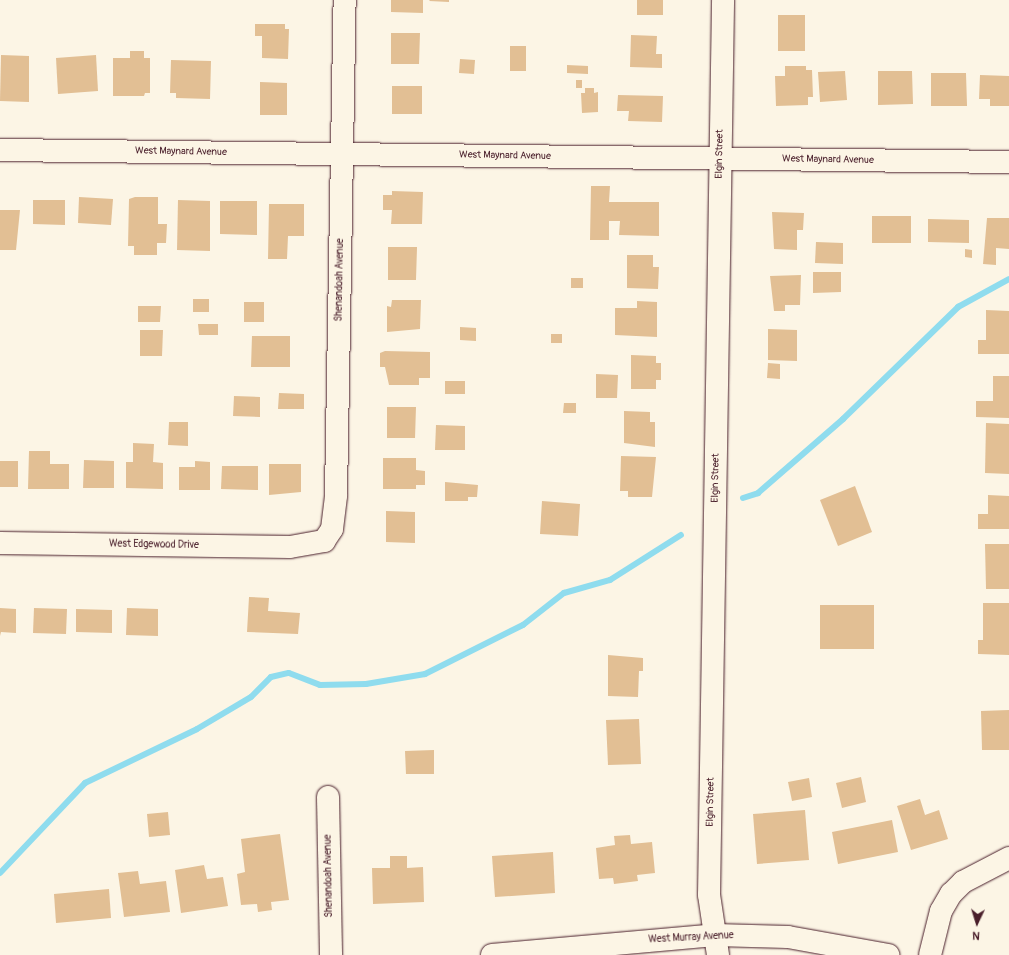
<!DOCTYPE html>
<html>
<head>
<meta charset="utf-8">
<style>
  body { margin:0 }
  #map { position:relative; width:1009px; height:955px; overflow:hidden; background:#fcf5e5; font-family:Pangolin,sans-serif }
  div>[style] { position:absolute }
  .stream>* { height:6px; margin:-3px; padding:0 3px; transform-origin:3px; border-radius:3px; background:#8fdcee }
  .building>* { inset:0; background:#e2bf94 }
  .roads { filter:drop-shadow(0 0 1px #4a1f2b) drop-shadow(0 0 1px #4a1f2b) }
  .minor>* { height:22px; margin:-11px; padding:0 11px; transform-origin:11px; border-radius:11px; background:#fcf5e5 }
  span { translate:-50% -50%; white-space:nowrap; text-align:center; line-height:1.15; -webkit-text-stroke:3px #fcf5e5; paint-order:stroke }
  .street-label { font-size:10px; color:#4a1f2b }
  .north { position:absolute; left:957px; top:903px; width:40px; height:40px; -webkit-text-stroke:3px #fcf5e5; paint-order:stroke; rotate:184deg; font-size:11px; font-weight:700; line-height:16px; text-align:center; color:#4a1f2b }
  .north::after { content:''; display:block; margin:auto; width:14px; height:18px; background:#4a1f2b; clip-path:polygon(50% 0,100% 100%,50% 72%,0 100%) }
</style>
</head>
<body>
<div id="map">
  <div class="stream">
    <div style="left:743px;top:498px;width:16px;rotate:-18deg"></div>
    <div style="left:758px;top:493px;width:113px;rotate:-41deg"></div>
    <div style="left:843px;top:419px;width:161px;rotate:-44.2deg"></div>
    <div style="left:958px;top:307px;width:58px;rotate:-28.8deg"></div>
    <div style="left:0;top:873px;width:124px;rotate:-46.6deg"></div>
    <div style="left:85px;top:783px;width:124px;rotate:-25.7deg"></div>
    <div style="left:197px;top:729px;width:63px;rotate:-30.7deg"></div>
    <div style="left:251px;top:697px;width:28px;rotate:-45deg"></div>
    <div style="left:271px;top:677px;width:18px;rotate:-13deg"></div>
    <div style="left:289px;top:673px;width:33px;rotate:21deg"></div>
    <div style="left:320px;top:685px;width:46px;rotate:-1.2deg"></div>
    <div style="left:366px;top:684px;width:60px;rotate:-9.6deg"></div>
    <div style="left:425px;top:674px;width:110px;rotate:-26.6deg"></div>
    <div style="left:523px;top:625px;width:52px;rotate:-38deg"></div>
    <div style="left:564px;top:593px;width:48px;rotate:-15.8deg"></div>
    <div style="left:610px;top:580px;width:84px;rotate:-32.4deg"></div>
  </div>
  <div class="building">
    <div style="clip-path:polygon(391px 0,423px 0,423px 13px,391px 12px)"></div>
    <div style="clip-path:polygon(430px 0,449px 0,449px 2px,429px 1px)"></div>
    <div style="clip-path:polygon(637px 0,663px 0,663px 15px,637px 15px)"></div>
    <div style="clip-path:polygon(778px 15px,805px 15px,805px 51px,778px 51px)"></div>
    <div style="clip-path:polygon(255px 24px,285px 24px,285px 29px,289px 29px,288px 59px,262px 58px,262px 36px,255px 36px)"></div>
    <div style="clip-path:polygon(391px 33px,420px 33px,419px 64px,391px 64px)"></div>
    <div style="clip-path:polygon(631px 35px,657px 36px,656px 54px,662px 54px,662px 68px,630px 67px)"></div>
    <div style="clip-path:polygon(510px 46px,526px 46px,526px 71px,510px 71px)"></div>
    <div style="clip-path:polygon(130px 51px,144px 51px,144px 58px,150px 58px,150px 93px,145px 93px,144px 96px,113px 96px,113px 58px,130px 58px)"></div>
    <div style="clip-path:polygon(1px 55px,29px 56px,29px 102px,0 101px)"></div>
    <div style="clip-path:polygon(96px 55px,98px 91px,58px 94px,56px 58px)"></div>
    <div style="clip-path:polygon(460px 59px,475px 60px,474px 74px,459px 73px)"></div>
    <div style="clip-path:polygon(171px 60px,211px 61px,210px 99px,176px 98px,176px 93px,170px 93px)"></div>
    <div style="clip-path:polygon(567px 65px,588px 66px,588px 74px,567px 73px)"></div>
    <div style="clip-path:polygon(785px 66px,806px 66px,806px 70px,812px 70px,813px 97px,808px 97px,808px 105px,776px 106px,775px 76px,785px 76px)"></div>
    <div style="clip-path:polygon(845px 71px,847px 100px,820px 102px,818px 72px)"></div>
    <div style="clip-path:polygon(878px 71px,912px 71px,913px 104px,878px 105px)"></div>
    <div style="clip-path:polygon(931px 73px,966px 73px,967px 106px,931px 106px)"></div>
    <div style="clip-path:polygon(980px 75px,1009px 76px,1009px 106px,990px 106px,990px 99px,979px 99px)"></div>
    <div style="clip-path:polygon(576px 80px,582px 80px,582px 88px,576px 88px)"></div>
    <div style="clip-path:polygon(260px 82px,287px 83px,287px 115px,260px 115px)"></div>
    <div style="clip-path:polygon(392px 86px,422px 86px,422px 114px,392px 114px)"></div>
    <div style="clip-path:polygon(585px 88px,594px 88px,594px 93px,598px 92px,598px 112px,582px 113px,581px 93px,585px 93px)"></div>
    <div style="clip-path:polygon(618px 95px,663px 96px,662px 122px,628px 121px,629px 111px,617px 111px)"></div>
    <div style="clip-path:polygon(591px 186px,610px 186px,609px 202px,659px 202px,659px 236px,619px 235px,620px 221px,609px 221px,609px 240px,590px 240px)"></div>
    <div style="clip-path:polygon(392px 191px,423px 192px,422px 224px,391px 224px,392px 210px,383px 210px,383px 195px,392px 195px)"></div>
    <div style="clip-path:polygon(79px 197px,113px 199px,111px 225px,78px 223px)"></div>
    <div style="clip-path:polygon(135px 197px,158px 197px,158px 224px,167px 224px,166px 243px,157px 243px,157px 255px,134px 255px,134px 246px,128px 246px,129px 199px)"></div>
    <div style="clip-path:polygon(33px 200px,65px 200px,65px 225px,33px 224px)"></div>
    <div style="clip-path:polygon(178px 200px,210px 201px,210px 251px,177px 250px)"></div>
    <div style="clip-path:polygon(220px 201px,257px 201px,257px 235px,220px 234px)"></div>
    <div style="clip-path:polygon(269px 204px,304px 204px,304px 236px,288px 236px,287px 259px,268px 259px)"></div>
    <div style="clip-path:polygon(0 210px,20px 210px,16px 250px,0 250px)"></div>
    <div style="clip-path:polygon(772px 212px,804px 213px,803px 230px,797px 230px,797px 250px,774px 249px)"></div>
    <div style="clip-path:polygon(872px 216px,911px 216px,911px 243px,872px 243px)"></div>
    <div style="clip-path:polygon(987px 218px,1009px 218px,1009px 249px,996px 248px,996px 265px,983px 264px)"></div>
    <div style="clip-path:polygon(928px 219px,969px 220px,969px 243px,928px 242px)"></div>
    <div style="clip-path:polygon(816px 242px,843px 243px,843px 264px,815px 263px)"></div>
    <div style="clip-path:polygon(388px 247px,417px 247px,416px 280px,388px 280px)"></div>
    <div style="clip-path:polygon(965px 249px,972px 250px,972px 258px,965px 257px)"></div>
    <div style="clip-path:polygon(627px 255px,653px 255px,653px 267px,659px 267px,658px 289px,627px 288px)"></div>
    <div style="clip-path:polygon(813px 272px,841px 272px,841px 292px,813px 293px)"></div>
    <div style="clip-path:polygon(801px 275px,800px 305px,785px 305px,785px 311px,774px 311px,770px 276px)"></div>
    <div style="clip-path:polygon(571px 278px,583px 278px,583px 288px,571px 288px)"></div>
    <div style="clip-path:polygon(193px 299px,209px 299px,209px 312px,193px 312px)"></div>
    <div style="clip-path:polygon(392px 300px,421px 300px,420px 329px,387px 332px,387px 306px,391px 307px)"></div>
    <div style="clip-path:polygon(637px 301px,657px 302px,657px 337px,615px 335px,615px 308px,637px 308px)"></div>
    <div style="clip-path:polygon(244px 302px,264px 302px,264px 322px,244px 322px)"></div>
    <div style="clip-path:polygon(138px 306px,161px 306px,160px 322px,138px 322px)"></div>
    <div style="clip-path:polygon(986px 310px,1009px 311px,1009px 354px,978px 354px,978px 340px,986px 340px)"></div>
    <div style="clip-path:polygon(198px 324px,218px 324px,218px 335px,199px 335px)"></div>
    <div style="clip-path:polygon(460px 327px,476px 328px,476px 341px,460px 340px)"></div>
    <div style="clip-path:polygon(768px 329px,797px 330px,797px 361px,768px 360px)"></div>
    <div style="clip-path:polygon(140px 330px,163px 330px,162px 356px,140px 356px)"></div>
    <div style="clip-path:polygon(551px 334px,562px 334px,562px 343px,551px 343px)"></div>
    <div style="clip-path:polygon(252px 336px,290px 336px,290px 367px,251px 367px)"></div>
    <div style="clip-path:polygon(385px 351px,430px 352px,430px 378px,419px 378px,419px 385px,389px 385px,385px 367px,380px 367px,380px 353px)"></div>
    <div style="clip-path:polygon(631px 355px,656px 356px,656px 363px,661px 363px,661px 380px,656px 380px,656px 389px,631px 389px)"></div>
    <div style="clip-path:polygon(768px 363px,780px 364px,780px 379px,767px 378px)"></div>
    <div style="clip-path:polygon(596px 374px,618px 375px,617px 398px,596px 398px)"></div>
    <div style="clip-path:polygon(993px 376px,1009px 376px,1009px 418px,976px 417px,976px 401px,993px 401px)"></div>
    <div style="clip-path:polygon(445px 381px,465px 381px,465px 394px,445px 394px)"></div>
    <div style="clip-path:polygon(279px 393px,304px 394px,304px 409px,278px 409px)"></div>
    <div style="clip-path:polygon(234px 396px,260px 397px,260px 417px,233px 416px)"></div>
    <div style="clip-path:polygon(564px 403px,576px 403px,576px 413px,563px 413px)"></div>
    <div style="clip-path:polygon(387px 407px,416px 407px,415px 438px,387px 438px)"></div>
    <div style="clip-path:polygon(624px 411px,650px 412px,650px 422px,655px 422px,655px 447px,624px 443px)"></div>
    <div style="clip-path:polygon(169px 422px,188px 422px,188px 446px,168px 445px)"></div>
    <div style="clip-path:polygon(986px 423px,1009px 424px,1009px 474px,985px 473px)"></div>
    <div style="clip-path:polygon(436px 425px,465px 426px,465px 450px,435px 450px)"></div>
    <div style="clip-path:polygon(133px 443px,154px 444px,153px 462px,163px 463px,163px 489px,126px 488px,126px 462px,133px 462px)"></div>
    <div style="clip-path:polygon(29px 451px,50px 451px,50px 464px,69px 464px,69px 489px,28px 489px)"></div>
    <div style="clip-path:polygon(621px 456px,656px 457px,652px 497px,628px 497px,628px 491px,620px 491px)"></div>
    <div style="clip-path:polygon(383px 458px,416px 458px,416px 470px,425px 471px,425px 485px,416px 485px,416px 489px,383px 489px)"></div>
    <div style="clip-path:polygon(84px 460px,114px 461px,114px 488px,83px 488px)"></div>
    <div style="clip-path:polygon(0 461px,18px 461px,18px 487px,0 487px)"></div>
    <div style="clip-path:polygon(195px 461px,210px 462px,210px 490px,179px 490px,179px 467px,195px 467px)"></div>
    <div style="clip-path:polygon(269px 464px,301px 464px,301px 492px,269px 495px)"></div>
    <div style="clip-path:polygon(222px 466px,258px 466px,258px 490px,221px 489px)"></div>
    <div style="clip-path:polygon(445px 482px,478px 485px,477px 497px,468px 497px,468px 501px,445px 501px)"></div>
    <div style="clip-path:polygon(855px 486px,872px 532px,838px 546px,820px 500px)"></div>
    <div style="clip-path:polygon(988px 495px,1009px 496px,1009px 529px,978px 529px,978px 514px,988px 514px)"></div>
    <div style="clip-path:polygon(542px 501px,580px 504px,578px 536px,540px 534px)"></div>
    <div style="clip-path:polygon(386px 511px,415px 512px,415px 543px,386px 542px)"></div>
    <div style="clip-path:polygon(985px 544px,1009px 544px,1009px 589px,986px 589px)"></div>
    <div style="clip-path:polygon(249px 597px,269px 598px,268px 611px,300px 613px,298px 634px,247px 632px)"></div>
    <div style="clip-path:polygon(983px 603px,1009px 603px,1009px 655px,978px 654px,978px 640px,983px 640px)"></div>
    <div style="clip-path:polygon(820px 605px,874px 605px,874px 649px,820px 649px)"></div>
    <div style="clip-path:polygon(0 608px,16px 609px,16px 633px,1px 632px,0 636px)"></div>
    <div style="clip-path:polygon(34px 608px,67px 609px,66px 634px,33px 633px)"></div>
    <div style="clip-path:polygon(127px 608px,158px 609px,158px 636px,126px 635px)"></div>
    <div style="clip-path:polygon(76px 609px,112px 610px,112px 633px,76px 632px)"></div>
    <div style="clip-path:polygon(608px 655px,643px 658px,643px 671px,639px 671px,638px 697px,608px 696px)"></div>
    <div style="clip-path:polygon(1009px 710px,1009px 750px,982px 750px,981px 711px)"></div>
    <div style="clip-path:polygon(639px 719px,641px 764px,608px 765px,606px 720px)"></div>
    <div style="clip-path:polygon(434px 750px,434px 774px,406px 774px,405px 751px)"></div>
    <div style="clip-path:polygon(861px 777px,866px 802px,842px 808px,836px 783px)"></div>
    <div style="clip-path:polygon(809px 778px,812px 797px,792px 801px,788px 782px)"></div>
    <div style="clip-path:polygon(920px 799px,925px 815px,939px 810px,948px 839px,911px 850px,897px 806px)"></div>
    <div style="clip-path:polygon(805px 810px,809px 860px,757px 864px,753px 814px)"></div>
    <div style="clip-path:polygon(168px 812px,170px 835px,149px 837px,147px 814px)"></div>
    <div style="clip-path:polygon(892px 820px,898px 852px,838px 864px,832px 832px)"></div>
    <div style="clip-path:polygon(280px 834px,289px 900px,271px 902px,272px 910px,258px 912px,257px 904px,241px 905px,237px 874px,245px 872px,241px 839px)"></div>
    <div style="clip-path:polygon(630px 835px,631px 844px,652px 842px,655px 873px,637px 875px,638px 881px,614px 884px,613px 878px,599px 879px,596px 848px,615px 845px,614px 836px)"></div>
    <div style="clip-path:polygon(553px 852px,555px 893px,495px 897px,492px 856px)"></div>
    <div style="clip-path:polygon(390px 856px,407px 856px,407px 868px,423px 867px,424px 902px,373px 904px,372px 868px,390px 868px)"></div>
    <div style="clip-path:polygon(204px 865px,207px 879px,223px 877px,228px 906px,181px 913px,175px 870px)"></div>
    <div style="clip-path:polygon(138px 871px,140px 884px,166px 881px,170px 912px,124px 917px,118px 873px)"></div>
    <div style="clip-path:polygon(109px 889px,111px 918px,56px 923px,54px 894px)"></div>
  </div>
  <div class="roads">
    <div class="minor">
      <div style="left:0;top:150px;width:1009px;rotate:0.68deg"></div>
      <div style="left:0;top:543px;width:290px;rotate:0.8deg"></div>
      <div style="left:290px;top:547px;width:35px;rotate:-10deg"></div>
      <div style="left:324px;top:541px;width:14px;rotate:-56deg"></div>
      <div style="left:332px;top:529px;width:34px;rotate:-83deg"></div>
      <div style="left:336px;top:495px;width:495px;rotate:-89deg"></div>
      <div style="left:328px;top:797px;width:158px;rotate:88.9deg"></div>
      <div style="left:492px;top:955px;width:224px;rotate:-5.1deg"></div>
      <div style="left:715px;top:935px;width:73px;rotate:1.6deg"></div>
      <div style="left:788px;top:937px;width:102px;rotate:10.2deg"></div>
      <div style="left:718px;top:955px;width:61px;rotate:-98.5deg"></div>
      <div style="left:709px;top:895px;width:895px;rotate:-89.1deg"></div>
      <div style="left:930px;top:955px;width:45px;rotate:-76deg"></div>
      <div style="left:941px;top:911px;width:20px;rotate:-60deg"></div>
      <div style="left:951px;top:894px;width:17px;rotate:-45deg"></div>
      <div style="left:963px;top:882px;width:52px;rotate:-27.6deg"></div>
    </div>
  </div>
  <div class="street-label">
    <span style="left:181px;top:152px;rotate:1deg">West Maynard Avenue</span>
    <span style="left:720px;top:154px;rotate:-89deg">Elgin Street</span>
    <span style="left:505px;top:156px;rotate:1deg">West Maynard Avenue</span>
    <span style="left:828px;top:160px;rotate:1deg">West Maynard Avenue</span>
    <span style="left:340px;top:280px;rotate:-89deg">Shenandoah Avenue</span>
    <span style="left:716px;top:478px;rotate:-89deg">Elgin Street</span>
    <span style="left:154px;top:545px;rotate:1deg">West Edgewood Drive</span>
    <span style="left:711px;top:802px;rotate:-89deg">Elgin Street</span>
    <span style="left:329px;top:876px;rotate:-91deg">Shenandoah Avenue</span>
    <span style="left:691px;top:938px;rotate:-3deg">West Murray Avenue</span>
  </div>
  <div class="north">N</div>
</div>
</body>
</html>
